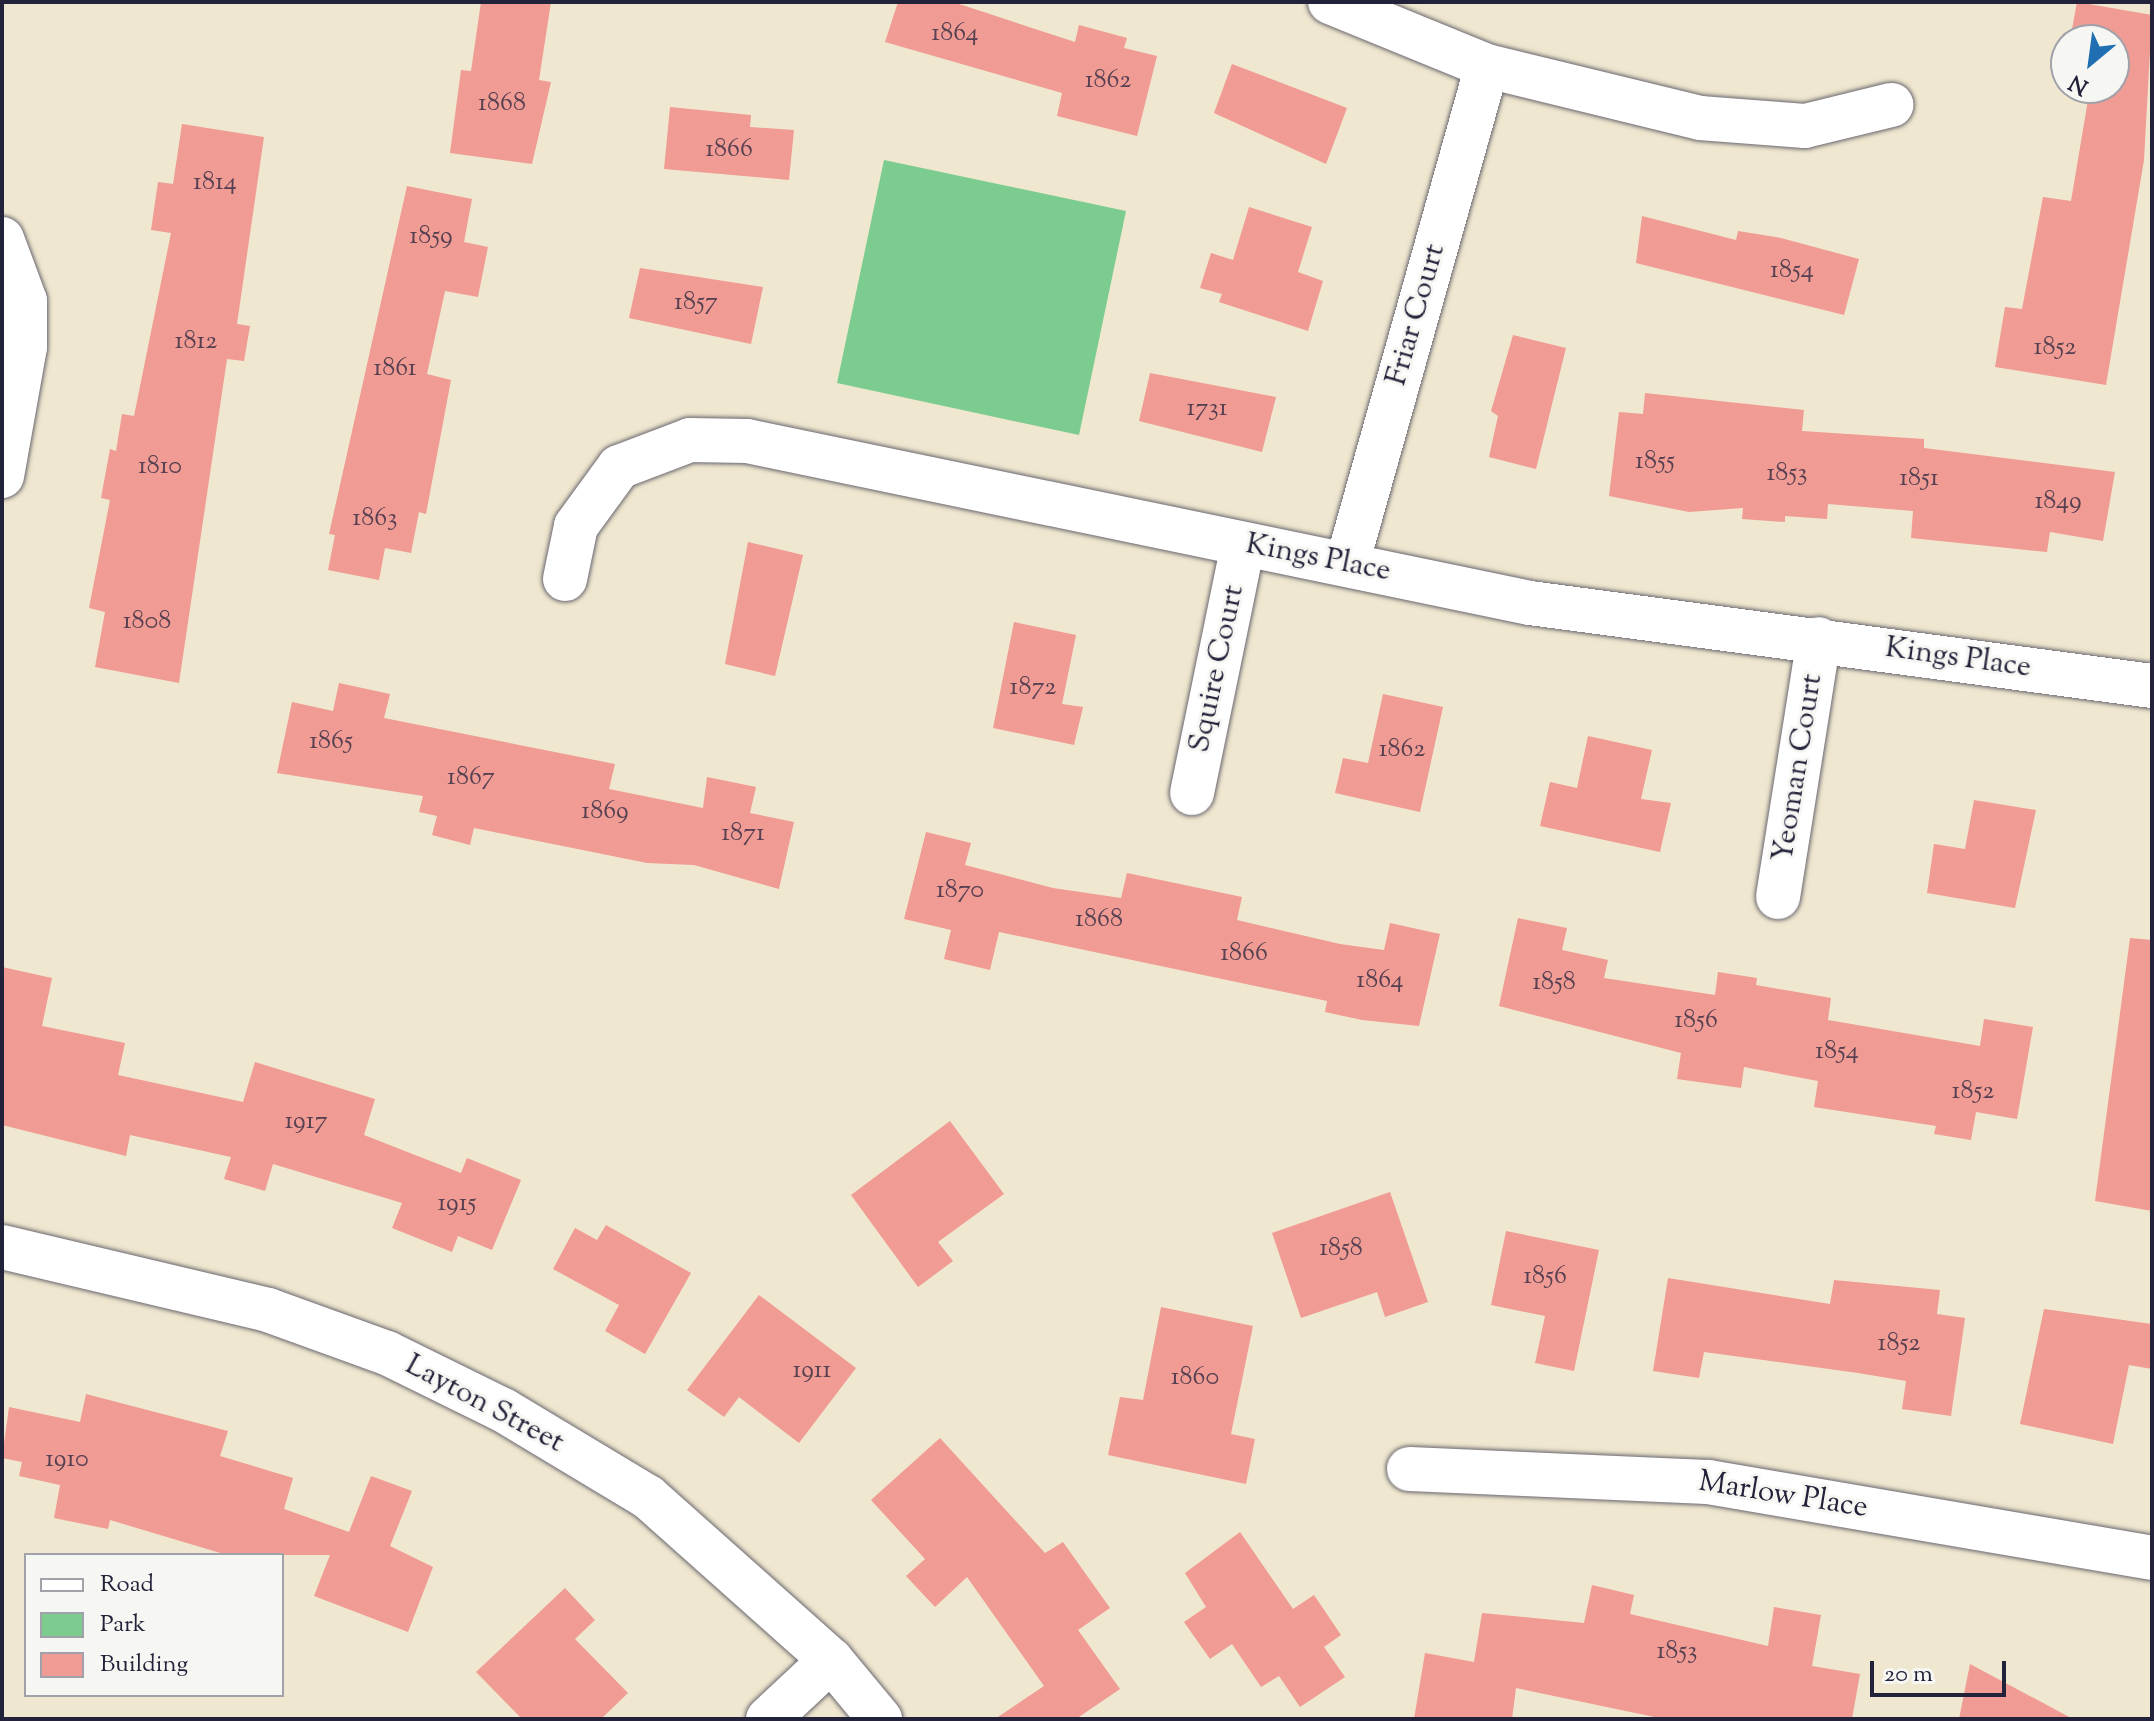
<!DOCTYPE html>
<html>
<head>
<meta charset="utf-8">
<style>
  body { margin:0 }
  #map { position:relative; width:2154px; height:1721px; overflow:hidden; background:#efe7cf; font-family:"Sorts Mill Goudy",serif }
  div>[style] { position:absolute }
  .green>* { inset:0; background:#7bcc8e }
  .building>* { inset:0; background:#f09b93 }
  .roads { filter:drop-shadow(0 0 2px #6a676f) drop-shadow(0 0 2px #6a676f) }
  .minor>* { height:44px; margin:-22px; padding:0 22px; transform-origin:22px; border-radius:22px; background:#fff }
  span { translate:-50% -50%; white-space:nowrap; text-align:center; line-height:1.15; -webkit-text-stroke:6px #f6f6f2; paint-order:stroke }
  .number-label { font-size:26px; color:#564051 }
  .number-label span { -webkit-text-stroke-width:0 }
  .street-label { font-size:30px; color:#22223b }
  .frame { position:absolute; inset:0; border:4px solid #22223b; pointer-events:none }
  .legend { position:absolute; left:24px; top:1553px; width:260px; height:144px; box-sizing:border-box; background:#f6f6f2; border:2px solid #a1a1a9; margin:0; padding:10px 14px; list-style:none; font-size:24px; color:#22223b }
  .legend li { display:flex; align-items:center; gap:16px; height:40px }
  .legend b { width:40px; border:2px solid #a1a1a9 }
  .north { position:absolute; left:2050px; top:24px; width:80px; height:80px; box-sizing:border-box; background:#f6f6f2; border:2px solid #a1a1a9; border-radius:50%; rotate:209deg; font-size:22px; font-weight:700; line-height:32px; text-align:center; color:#22223b }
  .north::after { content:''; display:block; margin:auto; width:28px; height:36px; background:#1f6fb2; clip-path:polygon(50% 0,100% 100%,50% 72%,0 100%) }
  .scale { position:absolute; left:1870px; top:1661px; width:136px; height:36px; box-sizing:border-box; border:4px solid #22223b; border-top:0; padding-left:10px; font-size:24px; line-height:28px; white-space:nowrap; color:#22223b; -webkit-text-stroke:6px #f6f6f2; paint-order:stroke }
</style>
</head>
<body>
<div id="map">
  <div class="green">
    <div style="clip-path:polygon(884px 160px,1126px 211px,1079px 435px,837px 383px)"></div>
  </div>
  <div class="building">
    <div style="clip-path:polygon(481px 2px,551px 2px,539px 80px,551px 82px,532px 164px,450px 153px,461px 70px,471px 71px)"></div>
    <div style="clip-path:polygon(898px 2px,953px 2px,1075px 42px,1079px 25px,1127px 38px,1124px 48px,1157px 56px,1137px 136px,1057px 116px,1062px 93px,885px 42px)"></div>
    <div style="clip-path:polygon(2077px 2px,2152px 15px,2144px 160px,2106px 385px,1995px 367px,2005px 307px,2022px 309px,2043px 197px,2071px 201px,2090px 88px,2114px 88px,2114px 40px,2070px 40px)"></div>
    <div style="clip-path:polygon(1232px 64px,1347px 108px,1326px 164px,1214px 113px)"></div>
    <div style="clip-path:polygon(670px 107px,751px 115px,750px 127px,794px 130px,789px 180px,664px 169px)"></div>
    <div style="clip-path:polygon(182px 124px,264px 137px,237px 324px,250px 326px,244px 361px,227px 359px,179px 683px,95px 667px,105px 612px,89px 608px,110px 500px,101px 498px,110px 449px,116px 451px,122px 414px,134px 416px,171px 233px,151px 230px,158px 182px,173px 184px)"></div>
    <div style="clip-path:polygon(407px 186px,472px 199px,464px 242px,488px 247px,478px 297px,445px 291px,427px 374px,451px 380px,426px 514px,419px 512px,411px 553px,385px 548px,379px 580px,328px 570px,335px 535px,329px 534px)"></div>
    <div style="clip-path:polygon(1249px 207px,1312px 227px,1298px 272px,1323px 281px,1308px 331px,1219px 302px,1222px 294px,1200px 288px,1211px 253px,1233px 260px)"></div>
    <div style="clip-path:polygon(1642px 216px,1736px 240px,1738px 231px,1781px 238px,1859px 259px,1844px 315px,1636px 263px)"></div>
    <div style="clip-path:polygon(640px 268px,763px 287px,751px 344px,629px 318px)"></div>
    <div style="clip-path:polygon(1513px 335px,1566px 348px,1536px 469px,1489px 457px,1498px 416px,1491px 411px)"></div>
    <div style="clip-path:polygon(1150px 373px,1276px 397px,1262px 452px,1139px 421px)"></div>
    <div style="clip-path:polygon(1645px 393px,1804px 410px,1802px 431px,1924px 439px,1924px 448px,2115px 472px,2103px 541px,2050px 532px,2047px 552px,1911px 538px,1913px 511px,1828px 504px,1827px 519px,1785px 516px,1785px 522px,1742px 519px,1743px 508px,1689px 512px,1609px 496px,1619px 412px,1643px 414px)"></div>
    <div style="clip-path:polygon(748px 542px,803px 555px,775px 676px,725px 664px)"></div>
    <div style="clip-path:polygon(1014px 622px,1076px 635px,1062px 704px,1083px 707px,1074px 745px,993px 728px)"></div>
    <div style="clip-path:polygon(339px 683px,390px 694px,384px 718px,615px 764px,609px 789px,703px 808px,707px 777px,756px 787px,750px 813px,794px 822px,779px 889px,694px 865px,647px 863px,474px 828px,470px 845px,432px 835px,437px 816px,419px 812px,423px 796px,277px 773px,292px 702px,333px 711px)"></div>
    <div style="clip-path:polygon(1383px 694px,1443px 707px,1420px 812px,1335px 793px,1343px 758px,1368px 763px)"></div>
    <div style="clip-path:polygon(1588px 736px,1652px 750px,1641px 799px,1671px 803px,1660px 852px,1540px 826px,1550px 782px,1577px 788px)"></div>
    <div style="clip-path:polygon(1974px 800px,2036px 810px,2015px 908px,1927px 893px,1934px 844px,1965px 849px)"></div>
    <div style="clip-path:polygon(926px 832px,971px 843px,965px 865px,1053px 888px,1121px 898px,1127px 873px,1242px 897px,1237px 920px,1340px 944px,1384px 950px,1390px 923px,1440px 934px,1419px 1026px,1362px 1020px,1325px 1012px,1327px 1001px,999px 932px,990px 970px,944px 959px,951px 930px,904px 919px)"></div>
    <div style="clip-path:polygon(1518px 918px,1567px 928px,1562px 950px,1608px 960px,1604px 978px,1715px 995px,1718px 972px,1757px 978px,1756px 985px,1831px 998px,1828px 1020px,1980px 1046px,1984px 1019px,2033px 1027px,2017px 1119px,1976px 1112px,1971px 1140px,1934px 1134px,1936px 1126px,1814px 1107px,1818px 1081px,1744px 1067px,1741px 1088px,1677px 1079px,1681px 1053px,1499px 1006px)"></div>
    <div style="clip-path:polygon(2130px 938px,2152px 940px,2152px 1211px,2095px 1201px)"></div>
    <div style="clip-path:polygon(2px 967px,52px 978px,42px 1026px,125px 1043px,118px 1075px,243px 1102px,255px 1062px,375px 1099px,364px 1135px,461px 1173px,467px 1158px,521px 1180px,492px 1250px,458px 1236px,452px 1252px,392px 1228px,402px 1203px,273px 1164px,265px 1191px,224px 1179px,231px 1157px,130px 1135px,126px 1156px,2px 1125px)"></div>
    <div style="clip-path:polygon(950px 1121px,1004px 1194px,938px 1242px,953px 1261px,918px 1287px,851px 1195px)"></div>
    <div style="clip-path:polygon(1390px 1192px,1428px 1302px,1385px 1317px,1377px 1292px,1301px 1318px,1272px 1233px)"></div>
    <div style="clip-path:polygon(606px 1225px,691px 1273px,645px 1354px,605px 1331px,619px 1305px,553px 1269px,575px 1228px,597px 1240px)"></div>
    <div style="clip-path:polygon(1506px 1231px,1599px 1250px,1574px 1371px,1535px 1363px,1545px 1316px,1491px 1305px)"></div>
    <div style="clip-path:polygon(1668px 1278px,1830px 1304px,1834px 1280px,1940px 1290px,1937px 1314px,1965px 1318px,1951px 1416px,1902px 1409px,1906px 1381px,1858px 1373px,1704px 1352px,1699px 1378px,1653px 1371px)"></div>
    <div style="clip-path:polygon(759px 1295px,856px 1368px,799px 1443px,739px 1397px,724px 1417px,687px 1390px)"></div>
    <div style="clip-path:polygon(1161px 1307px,1253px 1326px,1231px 1434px,1255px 1439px,1246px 1484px,1108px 1455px,1120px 1397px,1143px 1400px)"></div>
    <div style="clip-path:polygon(2044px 1309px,2152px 1324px,2152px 1369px,2129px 1365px,2113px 1444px,2020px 1424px)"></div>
    <div style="clip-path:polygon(86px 1394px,228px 1431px,220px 1456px,293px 1478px,284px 1509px,349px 1532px,371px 1476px,412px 1491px,390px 1546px,433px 1567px,408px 1632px,314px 1596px,330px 1555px,227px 1555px,110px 1520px,108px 1529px,54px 1518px,60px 1485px,19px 1476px,22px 1462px,2px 1458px,9px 1407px,80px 1422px)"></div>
    <div style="clip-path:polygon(940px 1438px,1045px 1553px,1063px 1542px,1110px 1608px,1078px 1630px,1120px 1689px,1076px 1719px,995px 1719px,1044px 1686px,967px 1577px,935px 1607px,906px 1576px,925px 1559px,871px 1500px)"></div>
    <div style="clip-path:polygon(1240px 1532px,1293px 1609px,1314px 1595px,1341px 1635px,1324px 1647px,1345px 1677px,1300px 1707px,1279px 1676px,1261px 1687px,1232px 1644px,1210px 1659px,1184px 1622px,1206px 1607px,1185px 1573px)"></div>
    <div style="clip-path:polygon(1592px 1585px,1634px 1595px,1630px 1614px,1768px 1646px,1774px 1607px,1821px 1615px,1812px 1666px,1860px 1674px,1852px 1719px,1664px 1719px,1516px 1688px,1512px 1719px,1414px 1719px,1425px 1653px,1474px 1662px,1482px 1613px,1584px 1623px)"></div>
    <div style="clip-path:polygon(565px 1588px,595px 1620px,575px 1639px,628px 1693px,601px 1719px,522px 1719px,476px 1672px)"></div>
    <div style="clip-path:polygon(1970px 1664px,2073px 1719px,1959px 1719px)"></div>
  </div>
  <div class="roads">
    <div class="minor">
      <div style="left:1330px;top:2px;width:170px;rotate:22.2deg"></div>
      <div style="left:1487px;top:66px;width:219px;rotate:13.7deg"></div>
      <div style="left:1700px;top:118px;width:105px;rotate:4.4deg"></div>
      <div style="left:1805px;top:126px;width:89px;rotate:-13.7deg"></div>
      <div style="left:2px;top:239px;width:66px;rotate:69.6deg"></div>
      <div style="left:25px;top:301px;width:46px;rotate:90deg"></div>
      <div style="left:25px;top:347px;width:131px;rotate:100.1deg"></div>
      <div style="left:1347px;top:564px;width:517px;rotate:-74.3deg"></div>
      <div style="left:565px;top:579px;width:54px;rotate:-78.3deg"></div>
      <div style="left:576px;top:526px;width:73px;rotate:-53.9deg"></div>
      <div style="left:619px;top:467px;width:76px;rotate:-20.8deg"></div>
      <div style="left:690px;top:440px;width:57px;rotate:1deg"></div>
      <div style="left:747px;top:441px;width:800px;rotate:11.69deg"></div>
      <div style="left:1530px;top:603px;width:628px;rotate:7.6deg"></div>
      <div style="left:1192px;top:793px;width:253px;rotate:-78.4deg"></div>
      <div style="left:1778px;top:897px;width:261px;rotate:-81deg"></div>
      <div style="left:2px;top:1247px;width:273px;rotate:13.3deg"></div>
      <div style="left:268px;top:1310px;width:127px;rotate:19.9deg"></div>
      <div style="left:387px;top:1353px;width:129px;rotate:26.2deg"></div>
      <div style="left:503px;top:1410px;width:169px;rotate:31deg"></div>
      <div style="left:648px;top:1497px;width:245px;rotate:41.7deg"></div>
      <div style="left:831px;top:1660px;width:77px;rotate:50.3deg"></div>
      <div style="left:1409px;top:1469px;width:299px;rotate:2.5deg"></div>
      <div style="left:1708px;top:1482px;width:450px;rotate:9.7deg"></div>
      <div style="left:768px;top:1719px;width:86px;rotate:-43.1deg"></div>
    </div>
  </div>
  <div class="number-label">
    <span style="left:955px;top:34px">1864</span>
    <span style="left:1108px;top:81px">1862</span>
    <span style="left:502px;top:104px">1868</span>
    <span style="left:729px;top:150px">1866</span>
    <span style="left:215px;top:183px">1814</span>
    <span style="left:431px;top:237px">1859</span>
    <span style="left:1792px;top:271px">1854</span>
    <span style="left:696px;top:303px">1857</span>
    <span style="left:196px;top:342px">1812</span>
    <span style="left:2055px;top:348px">1852</span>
    <span style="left:395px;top:369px">1861</span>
    <span style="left:1207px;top:409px">1731</span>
    <span style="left:1655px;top:462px">1855</span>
    <span style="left:160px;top:467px">1810</span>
    <span style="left:1787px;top:474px">1853</span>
    <span style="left:1919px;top:479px">1851</span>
    <span style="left:2058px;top:502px">1849</span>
    <span style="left:375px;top:519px">1863</span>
    <span style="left:147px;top:622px">1808</span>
    <span style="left:1033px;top:688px">1872</span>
    <span style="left:331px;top:742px">1865</span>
    <span style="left:1402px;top:750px">1862</span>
    <span style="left:471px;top:778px">1867</span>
    <span style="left:605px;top:812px">1869</span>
    <span style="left:743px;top:834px">1871</span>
    <span style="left:960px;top:891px">1870</span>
    <span style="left:1099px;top:920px">1868</span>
    <span style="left:1244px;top:954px">1866</span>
    <span style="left:1380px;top:981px">1864</span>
    <span style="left:1554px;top:983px">1858</span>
    <span style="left:1696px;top:1021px">1856</span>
    <span style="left:1837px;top:1052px">1854</span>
    <span style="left:1973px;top:1092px">1852</span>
    <span style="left:306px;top:1122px">1917</span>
    <span style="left:457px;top:1204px">1915</span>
    <span style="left:1341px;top:1249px">1858</span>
    <span style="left:1545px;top:1277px">1856</span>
    <span style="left:1899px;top:1344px">1852</span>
    <span style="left:812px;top:1371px">1911</span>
    <span style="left:1195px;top:1378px">1860</span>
    <span style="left:67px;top:1460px">1910</span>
    <span style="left:1677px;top:1652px">1853</span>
  </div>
  <div class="street-label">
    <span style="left:1417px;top:315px;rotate:-74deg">Friar Court</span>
    <span style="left:1318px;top:559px;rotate:11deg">Kings Place</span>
    <span style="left:1958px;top:659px;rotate:8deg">Kings Place</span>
    <span style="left:1218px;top:669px;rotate:-78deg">Squire Court</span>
    <span style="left:1799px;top:768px;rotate:-81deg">Yeoman Court</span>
    <span style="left:484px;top:1405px;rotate:28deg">Layton Street</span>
    <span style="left:1783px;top:1496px;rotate:9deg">Marlow Place</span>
  </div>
  <div class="frame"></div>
  <ul class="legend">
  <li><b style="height:10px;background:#fff"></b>Road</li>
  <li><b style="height:22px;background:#7bcc8e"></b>Park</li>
  <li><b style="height:22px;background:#f09b93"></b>Building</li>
  </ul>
  <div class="north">N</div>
  <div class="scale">20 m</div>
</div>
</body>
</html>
